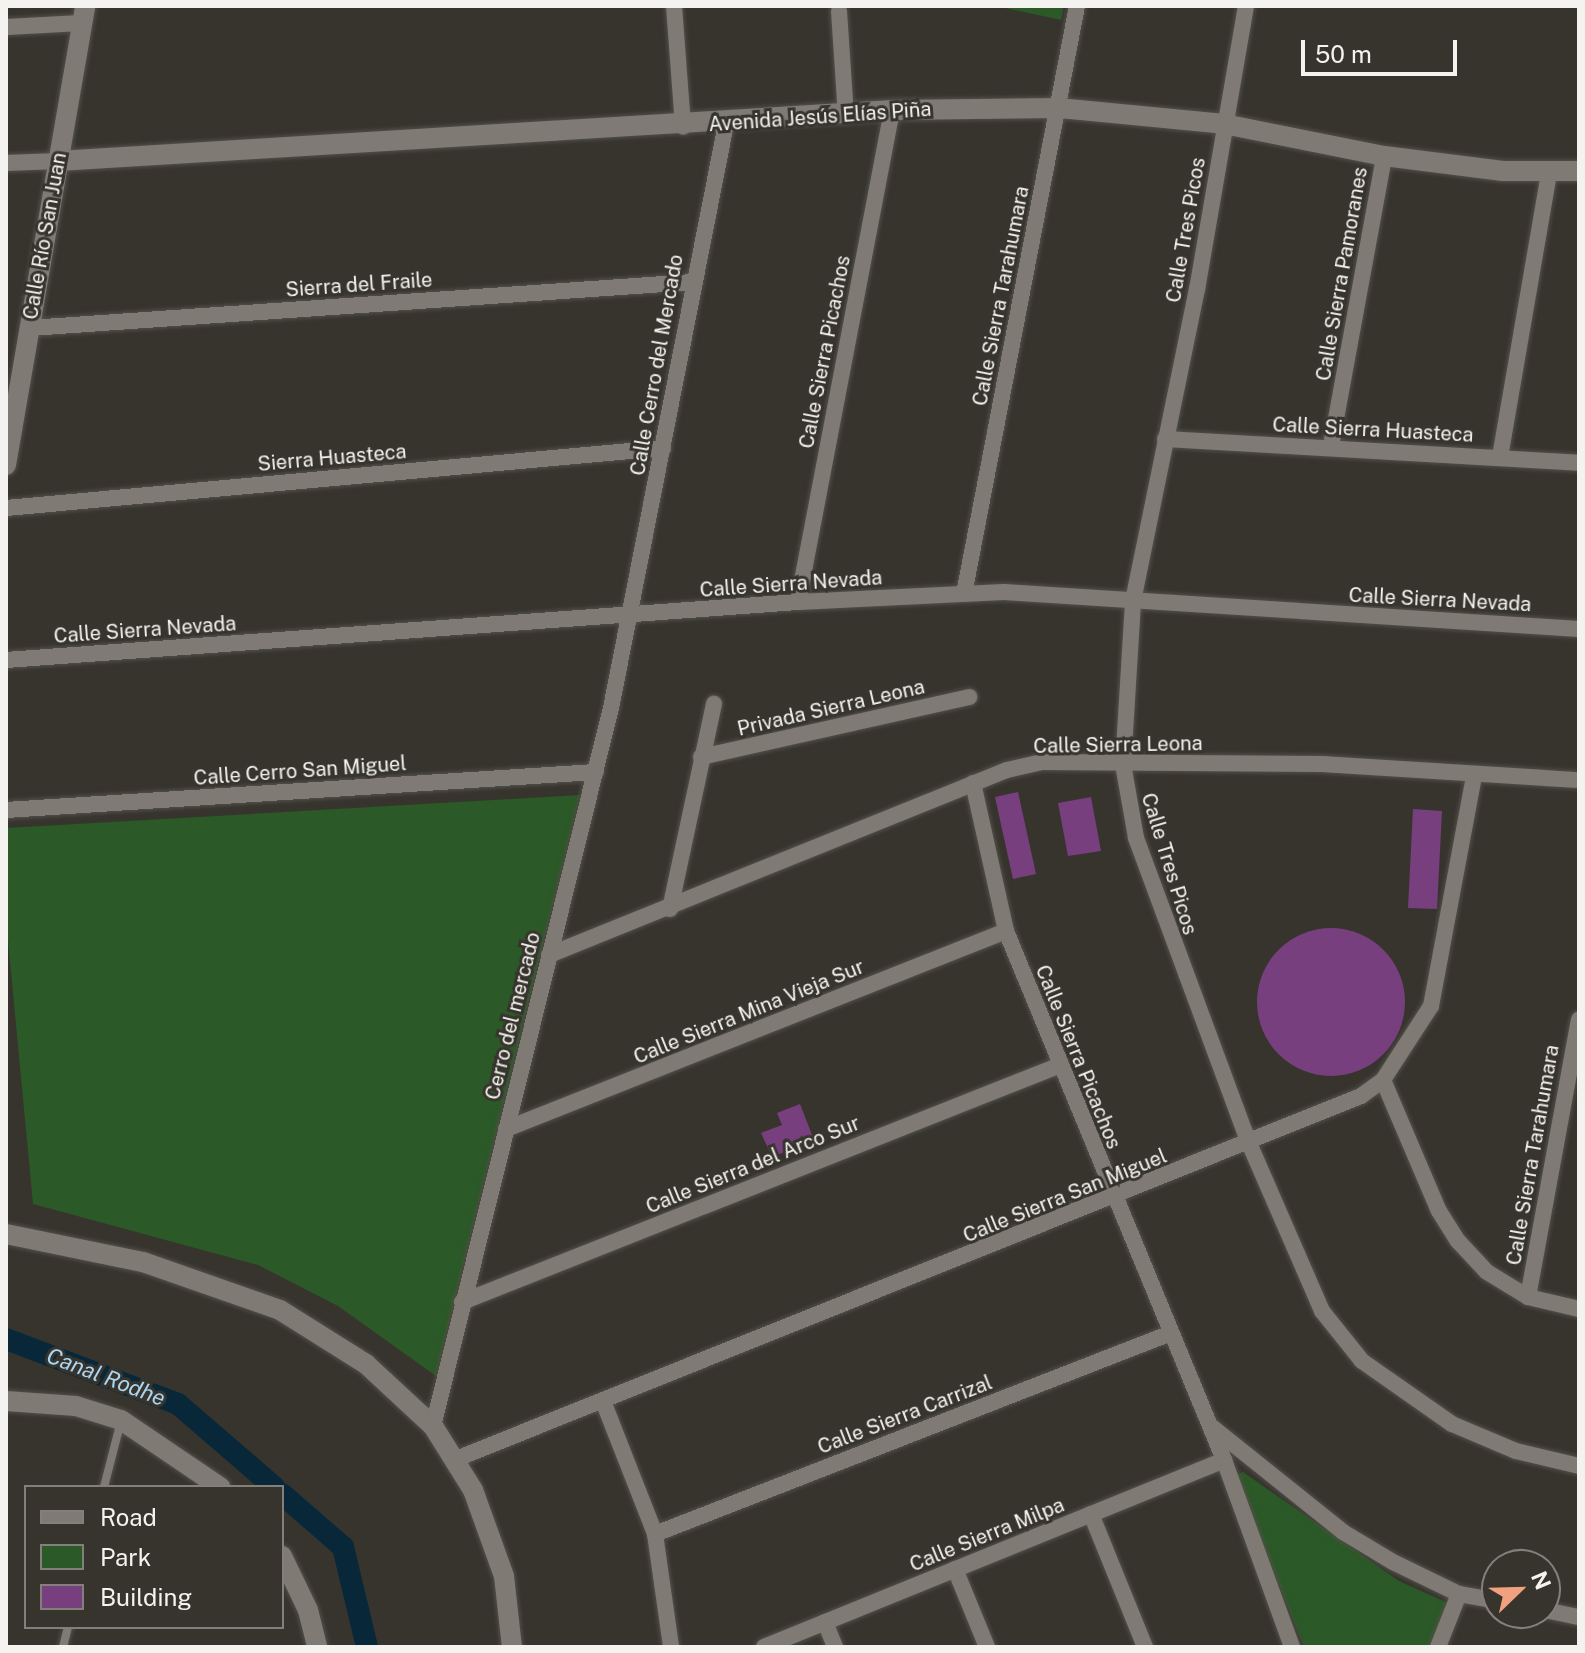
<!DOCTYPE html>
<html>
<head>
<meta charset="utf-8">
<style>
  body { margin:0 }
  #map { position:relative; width:1585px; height:1653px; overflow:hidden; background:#37342e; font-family:"Public Sans",sans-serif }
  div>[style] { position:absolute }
  .green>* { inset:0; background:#2b5927 }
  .canal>* { height:22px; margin:-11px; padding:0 11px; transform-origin:11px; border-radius:11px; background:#082839 }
  .building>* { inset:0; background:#783f7f }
  .round { border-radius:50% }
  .roads { filter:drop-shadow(0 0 2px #52504a) drop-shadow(0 0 2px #52504a) }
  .service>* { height:8px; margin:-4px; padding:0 4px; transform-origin:4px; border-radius:4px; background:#7f7b74 }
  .minor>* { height:16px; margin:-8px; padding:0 8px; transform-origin:8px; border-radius:8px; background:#7f7b74 }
  .tertiary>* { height:20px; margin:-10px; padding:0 10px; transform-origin:10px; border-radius:10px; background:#7f7b74 }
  span { translate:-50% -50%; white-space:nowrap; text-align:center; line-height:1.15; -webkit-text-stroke:6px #37342e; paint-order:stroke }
  .street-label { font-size:20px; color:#f5f3ef }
  .water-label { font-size:22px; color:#aad6f1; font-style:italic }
  .frame { position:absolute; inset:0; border:8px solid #f5f3ef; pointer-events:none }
  .legend { position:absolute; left:24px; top:1485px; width:260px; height:144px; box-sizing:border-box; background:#37342e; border:2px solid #83807b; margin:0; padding:10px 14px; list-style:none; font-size:24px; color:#f5f3ef }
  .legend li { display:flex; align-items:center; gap:16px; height:40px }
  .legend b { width:40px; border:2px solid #83807b }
  .north { position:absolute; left:1481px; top:1549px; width:80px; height:80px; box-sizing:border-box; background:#37342e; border:2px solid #83807b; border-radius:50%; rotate:67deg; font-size:22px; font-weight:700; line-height:32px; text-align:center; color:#f5f3ef }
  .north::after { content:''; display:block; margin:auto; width:28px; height:36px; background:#f1a17d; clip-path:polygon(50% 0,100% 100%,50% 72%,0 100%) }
  .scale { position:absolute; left:1301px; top:40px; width:156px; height:36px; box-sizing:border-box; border:4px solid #f5f3ef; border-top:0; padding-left:10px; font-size:24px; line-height:28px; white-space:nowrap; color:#f5f3ef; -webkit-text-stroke:6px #37342e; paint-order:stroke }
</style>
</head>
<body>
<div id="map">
  <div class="green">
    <div style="clip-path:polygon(996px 6px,1064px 6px,1061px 20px)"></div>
    <div style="clip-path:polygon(580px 795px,436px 1376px,338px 1306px,258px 1265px,33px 1204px,6px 919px,6px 828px)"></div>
    <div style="clip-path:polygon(1243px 1472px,1399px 1581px,1448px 1603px,1429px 1647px,1304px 1647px,1235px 1475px)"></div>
  </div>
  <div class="canal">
    <div style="left:6px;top:1339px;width:184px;rotate:20.7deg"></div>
    <div style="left:178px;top:1404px;width:127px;rotate:40.8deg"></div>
    <div style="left:282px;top:1494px;width:81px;rotate:41deg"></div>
    <div style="left:343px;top:1547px;width:103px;rotate:76.5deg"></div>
  </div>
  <div class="building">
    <div style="clip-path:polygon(1018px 792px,1036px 874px,1013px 879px,995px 797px)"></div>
    <div style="clip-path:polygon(1091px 797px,1101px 851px,1068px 856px,1058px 803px)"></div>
    <div style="clip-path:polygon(1413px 809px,1442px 811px,1437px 909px,1408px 908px)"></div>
    <div class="round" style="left:1257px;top:928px;width:148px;height:148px"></div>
    <div style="clip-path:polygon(800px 1104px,814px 1140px,772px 1157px,761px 1133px,782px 1125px,777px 1113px)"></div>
  </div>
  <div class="roads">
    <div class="service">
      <div style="left:104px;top:1487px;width:68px;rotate:-75.6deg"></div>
      <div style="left:63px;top:1647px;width:21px;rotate:-76deg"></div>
    </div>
    <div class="minor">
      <div style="left:674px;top:6px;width:121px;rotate:85.7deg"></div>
      <div style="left:1246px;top:6px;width:287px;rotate:99.8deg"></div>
      <div style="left:1197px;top:289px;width:319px;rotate:101.6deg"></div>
      <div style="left:1133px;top:602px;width:162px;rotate:93.5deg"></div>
      <div style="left:1123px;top:764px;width:75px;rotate:80deg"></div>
      <div style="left:1136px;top:838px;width:325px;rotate:69.7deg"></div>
      <div style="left:1249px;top:1143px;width:183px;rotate:66.5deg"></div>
      <div style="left:1322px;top:1311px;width:64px;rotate:51.3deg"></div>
      <div style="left:1362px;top:1361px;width:110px;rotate:35deg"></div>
      <div style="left:1452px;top:1424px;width:69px;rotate:22.9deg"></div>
      <div style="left:1516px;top:1451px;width:65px;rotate:13.4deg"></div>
      <div style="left:839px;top:11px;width:105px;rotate:86.2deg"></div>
      <div style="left:6px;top:27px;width:76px;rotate:-3deg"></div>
      <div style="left:6px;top:163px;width:52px;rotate:-2.2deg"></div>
      <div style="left:30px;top:328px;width:664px;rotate:-3.97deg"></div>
      <div style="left:1165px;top:439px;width:415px;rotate:3.3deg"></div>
      <div style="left:1331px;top:446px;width:295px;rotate:-79.6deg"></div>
      <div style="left:1500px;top:457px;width:289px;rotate:-80.2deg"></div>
      <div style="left:6px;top:508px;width:660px;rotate:-5.22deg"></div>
      <div style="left:964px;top:594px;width:599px;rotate:-79.12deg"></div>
      <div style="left:798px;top:602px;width:501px;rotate:-79.18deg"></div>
      <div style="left:6px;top:660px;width:794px;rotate:-4.19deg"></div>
      <div style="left:798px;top:602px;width:206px;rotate:-2.8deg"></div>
      <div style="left:1004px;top:592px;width:576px;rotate:3.68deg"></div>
      <div style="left:701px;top:757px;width:275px;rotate:-12.6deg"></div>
      <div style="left:973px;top:783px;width:152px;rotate:77.4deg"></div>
      <div style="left:1006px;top:931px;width:572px;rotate:67.6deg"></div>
      <div style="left:1224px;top:1460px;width:199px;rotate:70deg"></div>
      <div style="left:6px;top:810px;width:591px;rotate:-3.69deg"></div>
      <div style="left:670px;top:909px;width:210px;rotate:-77.9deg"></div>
      <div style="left:549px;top:955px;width:494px;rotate:-22deg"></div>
      <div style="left:1007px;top:770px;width:37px;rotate:-13deg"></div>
      <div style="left:1043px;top:762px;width:279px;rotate:0.4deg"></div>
      <div style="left:1322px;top:764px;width:257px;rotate:3.6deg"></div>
      <div style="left:1383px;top:1080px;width:142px;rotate:66.9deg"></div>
      <div style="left:1439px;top:1211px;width:36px;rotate:58deg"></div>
      <div style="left:1458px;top:1241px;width:42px;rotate:46.9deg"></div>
      <div style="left:1487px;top:1272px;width:48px;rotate:31.4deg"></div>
      <div style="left:1528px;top:1297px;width:52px;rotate:13.2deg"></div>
      <div style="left:506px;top:1129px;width:538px;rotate:-21.6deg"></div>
      <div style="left:1528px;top:1297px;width:282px;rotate:-79.6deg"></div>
      <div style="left:462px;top:1302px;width:641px;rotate:-21.6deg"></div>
      <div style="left:603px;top:1401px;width:143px;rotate:68.6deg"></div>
      <div style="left:655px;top:1534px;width:114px;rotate:81.9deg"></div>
      <div style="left:433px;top:1426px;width:740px;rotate:-76.08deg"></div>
      <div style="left:611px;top:708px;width:595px;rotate:-78.86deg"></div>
      <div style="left:1212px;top:1427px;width:168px;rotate:38.7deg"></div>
      <div style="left:1343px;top:1532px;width:58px;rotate:31deg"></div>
      <div style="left:1393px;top:1562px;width:73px;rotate:25.9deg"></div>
      <div style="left:1459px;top:1594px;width:39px;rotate:10deg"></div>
      <div style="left:456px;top:1459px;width:975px;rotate:-21.86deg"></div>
      <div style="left:1361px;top:1096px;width:27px;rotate:-36deg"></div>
      <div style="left:1383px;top:1080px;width:88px;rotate:-57deg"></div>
      <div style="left:1431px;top:1006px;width:234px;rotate:-79.4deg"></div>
      <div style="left:1091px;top:1514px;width:144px;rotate:67.9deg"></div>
      <div style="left:655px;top:1534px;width:554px;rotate:-21.28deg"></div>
      <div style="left:955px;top:1569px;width:84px;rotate:67.7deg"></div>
      <div style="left:1545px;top:1610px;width:35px;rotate:12deg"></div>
      <div style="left:825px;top:1622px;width:27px;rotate:68deg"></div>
      <div style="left:764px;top:1647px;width:497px;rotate:-22.1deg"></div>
      <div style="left:1438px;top:1647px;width:57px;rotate:-68.4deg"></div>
    </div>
    <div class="tertiary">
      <div style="left:58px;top:161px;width:836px;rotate:-3.5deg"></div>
      <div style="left:892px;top:110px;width:167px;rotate:-0.7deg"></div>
      <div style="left:1059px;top:108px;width:166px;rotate:5.5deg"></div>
      <div style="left:1224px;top:124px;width:163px;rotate:11.3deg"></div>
      <div style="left:1384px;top:156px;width:120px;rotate:7.2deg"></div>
      <div style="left:1503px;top:171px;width:76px"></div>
      <div style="left:6px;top:465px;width:466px;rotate:-80.2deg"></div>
      <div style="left:6px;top:1234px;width:140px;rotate:11.6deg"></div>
      <div style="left:143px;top:1262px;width:145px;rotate:19.3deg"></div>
      <div style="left:280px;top:1310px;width:102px;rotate:32.1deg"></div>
      <div style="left:366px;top:1364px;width:91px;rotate:42.8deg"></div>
      <div style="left:433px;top:1426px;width:75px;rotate:58deg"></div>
      <div style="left:473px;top:1490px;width:91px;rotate:70.2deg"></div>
      <div style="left:504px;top:1576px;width:71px;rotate:83.6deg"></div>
      <div style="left:6px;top:1401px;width:70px;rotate:4.1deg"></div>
      <div style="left:76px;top:1406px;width:47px;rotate:17.3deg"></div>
      <div style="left:121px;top:1420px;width:120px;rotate:34.1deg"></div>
      <div style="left:282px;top:1556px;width:60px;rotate:64.3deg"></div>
      <div style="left:308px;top:1610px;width:38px;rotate:76deg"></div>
    </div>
  </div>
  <div class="street-label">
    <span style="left:820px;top:117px;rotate:-4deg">Avenida Jesús Elías Piña</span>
    <span style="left:1186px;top:230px;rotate:-80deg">Calle Tres Picos</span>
    <span style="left:45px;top:236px;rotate:-80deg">Calle Río San Juan</span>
    <span style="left:1342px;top:274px;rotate:-80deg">Calle Sierra Pamoranes</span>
    <span style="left:359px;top:285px;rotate:-4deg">Sierra del Fraile</span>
    <span style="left:1001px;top:296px;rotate:-79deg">Calle Sierra Tarahumara</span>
    <span style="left:825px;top:352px;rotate:-79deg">Calle Sierra Picachos</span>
    <span style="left:657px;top:365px;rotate:-80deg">Calle Cerro del Mercado</span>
    <span style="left:1373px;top:430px;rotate:3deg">Calle Sierra Huasteca</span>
    <span style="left:332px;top:458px;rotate:-5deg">Sierra Huasteca</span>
    <span style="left:791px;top:584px;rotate:-4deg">Calle Sierra Nevada</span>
    <span style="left:1440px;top:600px;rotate:3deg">Calle Sierra Nevada</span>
    <span style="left:145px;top:630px;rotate:-4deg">Calle Sierra Nevada</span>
    <span style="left:831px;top:708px;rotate:-13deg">Privada Sierra Leona</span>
    <span style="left:1118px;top:745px;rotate:-1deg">Calle Sierra Leona</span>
    <span style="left:300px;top:771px;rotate:-4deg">Calle Cerro San Miguel</span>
    <span style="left:1169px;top:864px;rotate:73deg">Calle Tres Picos</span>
    <span style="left:749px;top:1012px;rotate:-22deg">Calle Sierra Mina Vieja Sur</span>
    <span style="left:513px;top:1016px;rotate:-76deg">Cerro del mercado</span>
    <span style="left:1078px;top:1057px;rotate:68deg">Calle Sierra Picachos</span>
    <span style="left:1533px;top:1155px;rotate:-80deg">Calle Sierra Tarahumara</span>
    <span style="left:753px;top:1165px;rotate:-22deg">Calle Sierra del Arco Sur</span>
    <span style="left:1065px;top:1196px;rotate:-22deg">Calle Sierra San Miguel</span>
    <span style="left:905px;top:1415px;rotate:-21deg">Calle Sierra Carrizal</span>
    <span style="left:987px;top:1535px;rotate:-22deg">Calle Sierra Milpa</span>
  </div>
  <div class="water-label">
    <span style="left:106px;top:1377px;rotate:21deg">Canal Rodhe</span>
  </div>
  <div class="frame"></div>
  <ul class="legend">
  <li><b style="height:10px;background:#7f7b74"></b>Road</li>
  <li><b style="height:22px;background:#2b5927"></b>Park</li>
  <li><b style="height:22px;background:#783f7f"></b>Building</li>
  </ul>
  <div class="north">N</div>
  <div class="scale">50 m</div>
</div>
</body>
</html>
